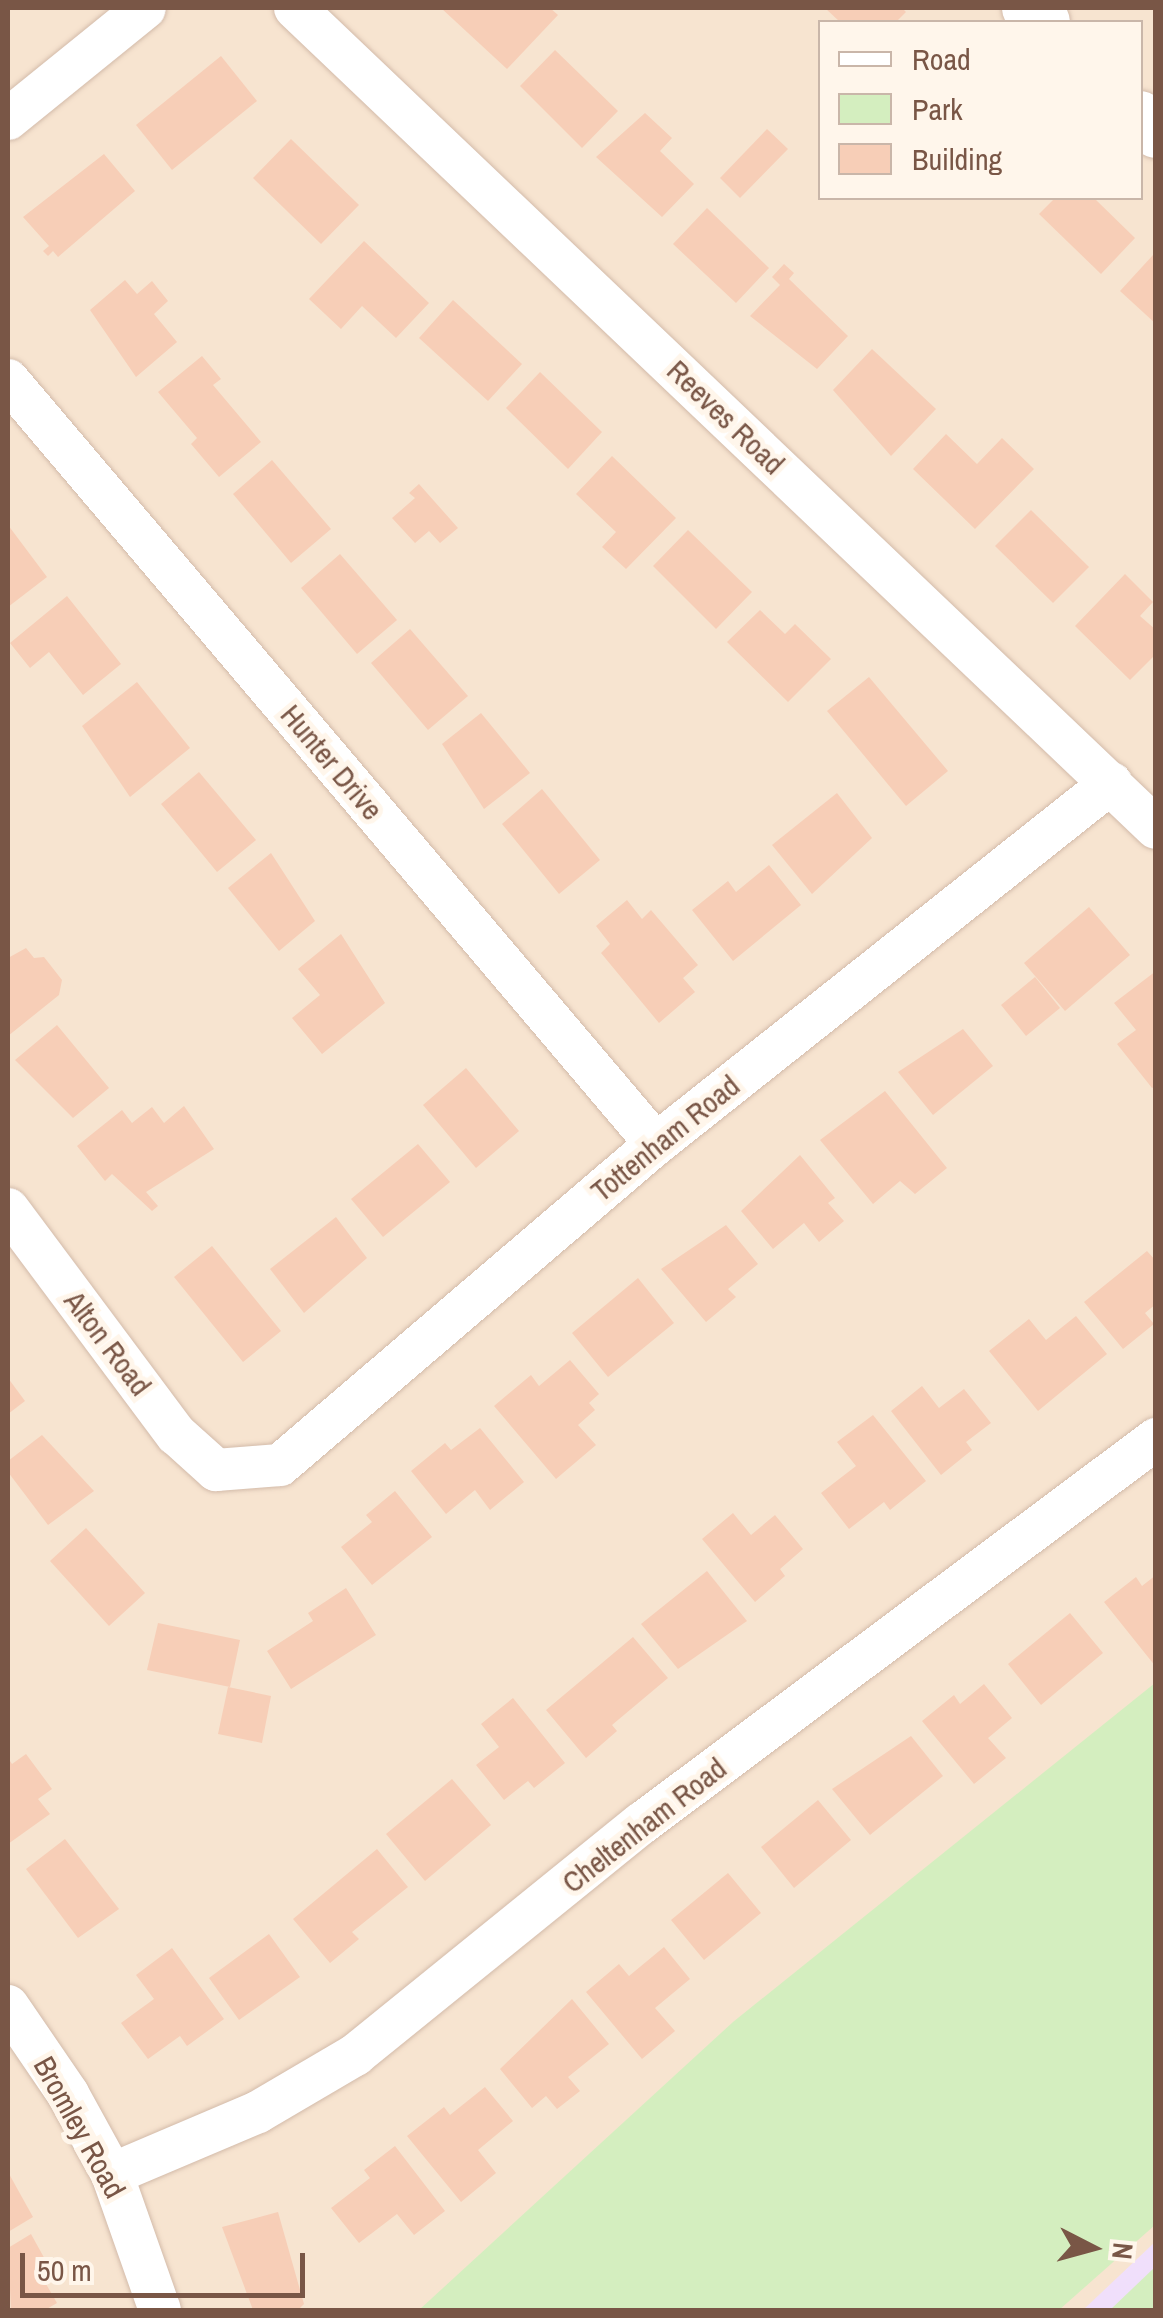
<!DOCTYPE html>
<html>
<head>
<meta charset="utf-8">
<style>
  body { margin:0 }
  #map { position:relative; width:1163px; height:2318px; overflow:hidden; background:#fff3e3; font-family:"Archivo Narrow",sans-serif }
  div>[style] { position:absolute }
  .residential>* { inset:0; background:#f7e4d0 }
  .education>* { inset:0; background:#f0dffb }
  .green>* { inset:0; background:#d4eebf }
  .building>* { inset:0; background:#f7ceb7 }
  .roads { filter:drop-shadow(0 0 2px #d3bbaa) drop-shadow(0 0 2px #d3bbaa) }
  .minor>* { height:42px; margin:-21px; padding:0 21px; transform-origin:21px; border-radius:21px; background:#fff }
  .tertiary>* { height:52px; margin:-26px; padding:0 26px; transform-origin:26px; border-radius:26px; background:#fff }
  span { translate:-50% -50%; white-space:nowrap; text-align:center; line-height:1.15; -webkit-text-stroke:10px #fff6eb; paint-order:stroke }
  .street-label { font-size:30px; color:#795646 }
  .frame { position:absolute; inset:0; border:10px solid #795646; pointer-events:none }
  .legend { position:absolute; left:818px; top:20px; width:325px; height:180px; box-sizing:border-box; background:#fff6eb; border:2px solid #c9b6a9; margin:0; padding:12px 18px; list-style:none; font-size:30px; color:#795646 }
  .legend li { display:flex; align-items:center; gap:20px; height:50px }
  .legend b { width:50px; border:2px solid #c9b6a9 }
  .north { position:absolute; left:1043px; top:2198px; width:100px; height:100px; -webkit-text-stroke:8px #fff6eb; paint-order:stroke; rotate:96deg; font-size:28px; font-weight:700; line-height:40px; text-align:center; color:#795646 }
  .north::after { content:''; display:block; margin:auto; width:35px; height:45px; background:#795646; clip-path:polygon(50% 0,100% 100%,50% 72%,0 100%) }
  .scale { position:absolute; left:20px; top:2253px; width:285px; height:45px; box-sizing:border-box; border:5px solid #795646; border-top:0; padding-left:12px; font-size:30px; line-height:35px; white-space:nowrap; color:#795646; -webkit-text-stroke:8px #fff6eb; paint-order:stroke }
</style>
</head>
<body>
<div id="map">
  <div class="residential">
    <div style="clip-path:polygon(evenodd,8px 8px,1155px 8px,1155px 2310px,8px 2310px,8px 8px,820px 22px,1140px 22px,1140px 198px,820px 198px,820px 22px)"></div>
  </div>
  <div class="education">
    <div style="clip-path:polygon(1155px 2242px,1155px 2310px,1083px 2310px)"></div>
  </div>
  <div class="green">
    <div style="clip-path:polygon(1155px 1683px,1155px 2225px,1059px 2310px,419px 2310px,733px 2022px)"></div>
    <div style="clip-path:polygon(1155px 2267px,1155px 2310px,1110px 2310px)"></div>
  </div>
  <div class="building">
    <div style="clip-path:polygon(441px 8px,550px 8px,558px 15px,507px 69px)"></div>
    <div style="clip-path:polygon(825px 8px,902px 8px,906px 12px,896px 22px,840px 22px)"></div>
    <div style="clip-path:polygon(555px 50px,618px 111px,582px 148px,520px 86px)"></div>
    <div style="clip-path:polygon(221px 56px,257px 101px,172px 170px,136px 125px)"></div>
    <div style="clip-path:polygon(645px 113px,672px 138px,660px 151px,694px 184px,662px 217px,596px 157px)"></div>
    <div style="clip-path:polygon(767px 129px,788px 149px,740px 198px,720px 178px)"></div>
    <div style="clip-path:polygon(291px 139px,359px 205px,321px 244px,253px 178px)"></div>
    <div style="clip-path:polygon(104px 154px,135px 191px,58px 257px,53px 251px,48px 256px,43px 251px,49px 246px,23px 217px)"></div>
    <div style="clip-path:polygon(1055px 198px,1094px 198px,1135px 238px,1101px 274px,1039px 214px)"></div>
    <div style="clip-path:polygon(707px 208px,769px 268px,736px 303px,673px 244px)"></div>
    <div style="clip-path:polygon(364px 241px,429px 303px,396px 338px,362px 306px,341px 329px,309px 299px)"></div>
    <div style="clip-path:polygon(1153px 255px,1156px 257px,1156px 324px,1120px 291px)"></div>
    <div style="clip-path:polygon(784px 264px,794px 273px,789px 279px,848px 336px,817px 369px,750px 316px,780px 285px,772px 277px)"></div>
    <div style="clip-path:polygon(125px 280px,137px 294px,152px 281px,168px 301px,154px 314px,177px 342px,136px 377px,90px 310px)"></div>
    <div style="clip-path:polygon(453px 300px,522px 364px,488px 401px,419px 338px)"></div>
    <div style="clip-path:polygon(872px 349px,936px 409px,891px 456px,833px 390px)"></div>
    <div style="clip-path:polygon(202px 356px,221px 379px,213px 385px,261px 442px,219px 477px,191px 444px,197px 438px,158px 392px)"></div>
    <div style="clip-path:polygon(540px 372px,602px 432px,568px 469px,506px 408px)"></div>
    <div style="clip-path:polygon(946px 434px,977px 464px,1002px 438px,1034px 469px,975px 529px,913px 469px)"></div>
    <div style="clip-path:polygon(612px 456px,676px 518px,626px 569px,602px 547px,616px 532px,576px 494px)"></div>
    <div style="clip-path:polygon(272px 460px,331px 529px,291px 563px,233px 494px)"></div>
    <div style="clip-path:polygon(419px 484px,458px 528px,440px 543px,429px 531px,415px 543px,392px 518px,415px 498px,409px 493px)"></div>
    <div style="clip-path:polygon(1031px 510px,1089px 567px,1053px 603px,995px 546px)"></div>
    <div style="clip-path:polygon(8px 525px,47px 577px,8px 607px)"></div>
    <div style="clip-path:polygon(688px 530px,752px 592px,716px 629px,653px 566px)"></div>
    <div style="clip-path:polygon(340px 554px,397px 620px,357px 654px,301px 588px)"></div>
    <div style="clip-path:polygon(1125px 574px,1153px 602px,1140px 616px,1156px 630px,1156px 654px,1130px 680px,1075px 626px)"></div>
    <div style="clip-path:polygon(67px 596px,121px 664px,83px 695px,49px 652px,30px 668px,10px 643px)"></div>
    <div style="clip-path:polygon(760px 610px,785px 634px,795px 624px,831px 659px,788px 702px,727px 642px)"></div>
    <div style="clip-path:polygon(410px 629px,468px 696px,428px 730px,371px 663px)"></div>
    <div style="clip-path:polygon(869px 677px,948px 771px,906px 806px,827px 711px)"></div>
    <div style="clip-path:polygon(137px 682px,190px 748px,130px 797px,82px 726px)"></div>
    <div style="clip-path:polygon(481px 713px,530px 773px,484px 809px,442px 744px)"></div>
    <div style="clip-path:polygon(199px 772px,256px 840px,217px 872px,161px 804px)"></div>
    <div style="clip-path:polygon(542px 789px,600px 860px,559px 894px,502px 824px)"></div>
    <div style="clip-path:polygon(837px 793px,872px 838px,812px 894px,772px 845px)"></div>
    <div style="clip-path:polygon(271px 853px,315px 921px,279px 951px,228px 888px)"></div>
    <div style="clip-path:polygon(769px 865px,801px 905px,733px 961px,692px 910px,728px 881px,736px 892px)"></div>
    <div style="clip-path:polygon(627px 900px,642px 919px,651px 910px,698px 965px,683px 978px,695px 992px,659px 1023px,601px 953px,610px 944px,596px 926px)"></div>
    <div style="clip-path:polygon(1089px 907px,1130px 955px,1065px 1011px,1024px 963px)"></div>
    <div style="clip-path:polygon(341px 934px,385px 1003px,322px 1054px,292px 1018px,320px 995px,298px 969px)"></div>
    <div style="clip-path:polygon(26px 948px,34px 958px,44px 957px,62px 980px,59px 995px,8px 1036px,8px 958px)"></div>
    <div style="clip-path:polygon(1156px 971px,1156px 1086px,1152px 1088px,1117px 1044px,1136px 1030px,1114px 1003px)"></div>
    <div style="clip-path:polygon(1035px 977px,1060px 1008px,1026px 1036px,1001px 1005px)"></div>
    <div style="clip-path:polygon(57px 1025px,109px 1088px,73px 1118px,15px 1060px)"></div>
    <div style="clip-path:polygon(963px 1029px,993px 1066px,933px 1115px,898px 1072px)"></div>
    <div style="clip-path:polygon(466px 1068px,519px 1131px,476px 1168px,423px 1105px)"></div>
    <div style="clip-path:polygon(885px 1091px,947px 1168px,915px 1194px,900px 1181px,873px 1204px,820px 1140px)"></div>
    <div style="clip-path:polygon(184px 1106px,214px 1149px,146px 1192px,158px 1206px,152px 1211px,112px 1174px,105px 1181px,77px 1146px,122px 1110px,132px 1123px,152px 1107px,164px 1123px)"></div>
    <div style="clip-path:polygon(418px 1144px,450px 1182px,383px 1237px,351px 1199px)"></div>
    <div style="clip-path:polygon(800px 1155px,835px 1198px,828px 1203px,844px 1221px,819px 1242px,804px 1223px,773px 1249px,741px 1211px)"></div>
    <div style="clip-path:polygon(336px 1217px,367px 1258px,304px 1313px,270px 1269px)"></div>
    <div style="clip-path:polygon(726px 1225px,758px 1264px,728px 1289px,736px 1297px,706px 1322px,661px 1269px)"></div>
    <div style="clip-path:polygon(212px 1246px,281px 1331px,243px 1362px,174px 1277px)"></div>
    <div style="clip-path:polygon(1147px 1251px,1156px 1261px,1156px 1304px,1145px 1313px,1154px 1324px,1123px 1349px,1084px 1302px)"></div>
    <div style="clip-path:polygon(638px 1278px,674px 1323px,608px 1377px,572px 1333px)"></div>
    <div style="clip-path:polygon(1076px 1316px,1107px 1354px,1038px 1411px,989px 1351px,1029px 1319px,1046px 1340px)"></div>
    <div style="clip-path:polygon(570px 1360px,599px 1394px,589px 1403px,595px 1410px,578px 1425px,596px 1445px,556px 1479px,494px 1406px,531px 1375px,539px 1386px)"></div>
    <div style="clip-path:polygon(8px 1378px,25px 1401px,8px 1414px)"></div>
    <div style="clip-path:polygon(922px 1386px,939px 1408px,964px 1389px,991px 1423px,966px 1442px,972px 1450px,941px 1475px,891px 1411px)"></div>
    <div style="clip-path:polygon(873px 1415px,926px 1481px,890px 1510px,884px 1502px,849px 1529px,821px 1493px,856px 1466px,837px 1442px)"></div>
    <div style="clip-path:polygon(480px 1428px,524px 1482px,490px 1510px,475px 1490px,446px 1514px,411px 1471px,445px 1443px,451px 1450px)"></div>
    <div style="clip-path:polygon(42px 1435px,94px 1491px,48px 1525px,8px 1472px,8px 1461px)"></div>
    <div style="clip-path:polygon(395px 1491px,432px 1537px,372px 1585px,341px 1547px,372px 1522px,366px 1515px)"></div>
    <div style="clip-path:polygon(733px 1513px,751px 1535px,775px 1515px,803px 1549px,780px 1569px,785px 1576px,755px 1602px,702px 1539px)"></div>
    <div style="clip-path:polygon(86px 1528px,145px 1593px,109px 1626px,50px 1561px)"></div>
    <div style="clip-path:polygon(707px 1571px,747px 1621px,678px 1669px,641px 1624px)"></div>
    <div style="clip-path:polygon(1156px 1575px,1156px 1667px,1104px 1602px,1136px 1577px,1142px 1586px)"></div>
    <div style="clip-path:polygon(346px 1588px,376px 1635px,291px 1689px,267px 1651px,313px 1621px,308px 1613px)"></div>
    <div style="clip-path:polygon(1070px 1613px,1103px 1653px,1041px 1705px,1008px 1664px)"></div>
    <div style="clip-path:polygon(158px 1623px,240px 1640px,230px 1687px,147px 1670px)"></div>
    <div style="clip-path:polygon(633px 1637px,668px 1678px,612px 1725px,617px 1731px,586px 1758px,546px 1710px)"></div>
    <div style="clip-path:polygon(984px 1684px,1012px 1718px,988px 1738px,1006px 1758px,974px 1784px,922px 1721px,954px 1695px,960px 1704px)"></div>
    <div style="clip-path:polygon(228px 1687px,271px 1696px,262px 1743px,218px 1734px)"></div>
    <div style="clip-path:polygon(513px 1698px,565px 1763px,534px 1788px,528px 1781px,504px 1800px,476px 1765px,499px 1747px,481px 1724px)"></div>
    <div style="clip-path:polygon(911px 1736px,943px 1776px,870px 1835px,832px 1789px)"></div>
    <div style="clip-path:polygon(26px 1754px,52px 1789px,38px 1799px,50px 1814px,8px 1844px,8px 1758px,12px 1764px)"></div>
    <div style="clip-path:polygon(452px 1779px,491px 1825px,425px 1881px,386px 1834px)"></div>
    <div style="clip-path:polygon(818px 1800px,851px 1840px,794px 1888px,761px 1847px)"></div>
    <div style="clip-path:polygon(65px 1839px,119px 1909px,78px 1938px,26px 1869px)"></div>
    <div style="clip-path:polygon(377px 1849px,408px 1887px,352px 1932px,359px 1939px,330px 1963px,293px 1919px)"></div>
    <div style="clip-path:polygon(728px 1873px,761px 1913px,704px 1960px,671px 1920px)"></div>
    <div style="clip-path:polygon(269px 1934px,300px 1977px,239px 2020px,209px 1978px)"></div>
    <div style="clip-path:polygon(664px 1947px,690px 1979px,655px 2008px,675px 2031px,642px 2059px,586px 1992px,619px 1964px,629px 1976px)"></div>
    <div style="clip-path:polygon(172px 1948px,224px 2019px,187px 2046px,180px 2036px,148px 2059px,121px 2023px,154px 1999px,136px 1975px)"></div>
    <div style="clip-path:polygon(572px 1999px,609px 2044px,568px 2077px,580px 2091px,557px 2109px,546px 2096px,532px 2108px,500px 2069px)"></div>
    <div style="clip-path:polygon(485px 2087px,513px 2121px,478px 2150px,496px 2173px,461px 2202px,407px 2136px,444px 2107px,450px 2115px)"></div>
    <div style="clip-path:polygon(395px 2146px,445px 2211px,414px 2235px,397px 2214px,359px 2243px,331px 2208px,370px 2178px,364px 2170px)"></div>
    <div style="clip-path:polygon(8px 2172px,33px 2217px,8px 2232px)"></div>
    <div style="clip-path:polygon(278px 2212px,304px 2304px,298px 2310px,253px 2310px,222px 2227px)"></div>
    <div style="clip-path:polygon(31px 2234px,52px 2272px,42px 2277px,57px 2303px,45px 2310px,11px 2310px,8px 2248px)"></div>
  </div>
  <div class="roads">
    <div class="minor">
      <div style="left:295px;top:8px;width:1189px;rotate:43.6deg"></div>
      <div style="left:8px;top:119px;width:176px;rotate:-39deg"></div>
      <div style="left:8px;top:380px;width:1002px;rotate:49.7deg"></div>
      <div style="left:8px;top:1209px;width:281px;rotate:53.3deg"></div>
      <div style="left:176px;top:1434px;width:54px;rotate:42deg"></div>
      <div style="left:216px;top:1470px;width:64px;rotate:-4.5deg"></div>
      <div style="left:280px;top:1465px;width:494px;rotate:-40.5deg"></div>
      <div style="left:656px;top:1144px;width:581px;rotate:-38.43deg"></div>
      <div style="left:8px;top:2006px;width:107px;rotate:55.7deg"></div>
      <div style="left:68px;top:2094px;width:91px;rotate:61.2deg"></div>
      <div style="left:112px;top:2174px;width:144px;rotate:70.6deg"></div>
      <div style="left:112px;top:2174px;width:159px;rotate:-23deg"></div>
      <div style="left:258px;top:2112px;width:113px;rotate:-30.4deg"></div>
      <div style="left:355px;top:2055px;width:369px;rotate:-39deg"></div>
      <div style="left:642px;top:1823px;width:642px;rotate:-36.76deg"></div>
    </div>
    <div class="tertiary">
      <div style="left:1028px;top:8px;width:21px;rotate:41deg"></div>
      <div style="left:1140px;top:117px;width:22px;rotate:43deg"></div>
    </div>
  </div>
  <div class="street-label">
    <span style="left:726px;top:417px;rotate:44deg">Reeves Road</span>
    <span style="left:332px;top:762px;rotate:50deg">Hunter Drive</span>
    <span style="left:665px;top:1138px;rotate:-39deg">Tottenham Road</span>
    <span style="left:108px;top:1343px;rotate:53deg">Alton Road</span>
    <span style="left:644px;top:1825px;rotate:-38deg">Cheltenham Road</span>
    <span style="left:80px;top:2127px;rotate:61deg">Bromley Road</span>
  </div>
  <div class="frame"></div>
  <ul class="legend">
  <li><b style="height:12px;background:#fff"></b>Road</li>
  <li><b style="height:28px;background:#d4eebf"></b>Park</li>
  <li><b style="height:28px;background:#f7ceb7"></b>Building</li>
  </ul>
  <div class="north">N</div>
  <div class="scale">50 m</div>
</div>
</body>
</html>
